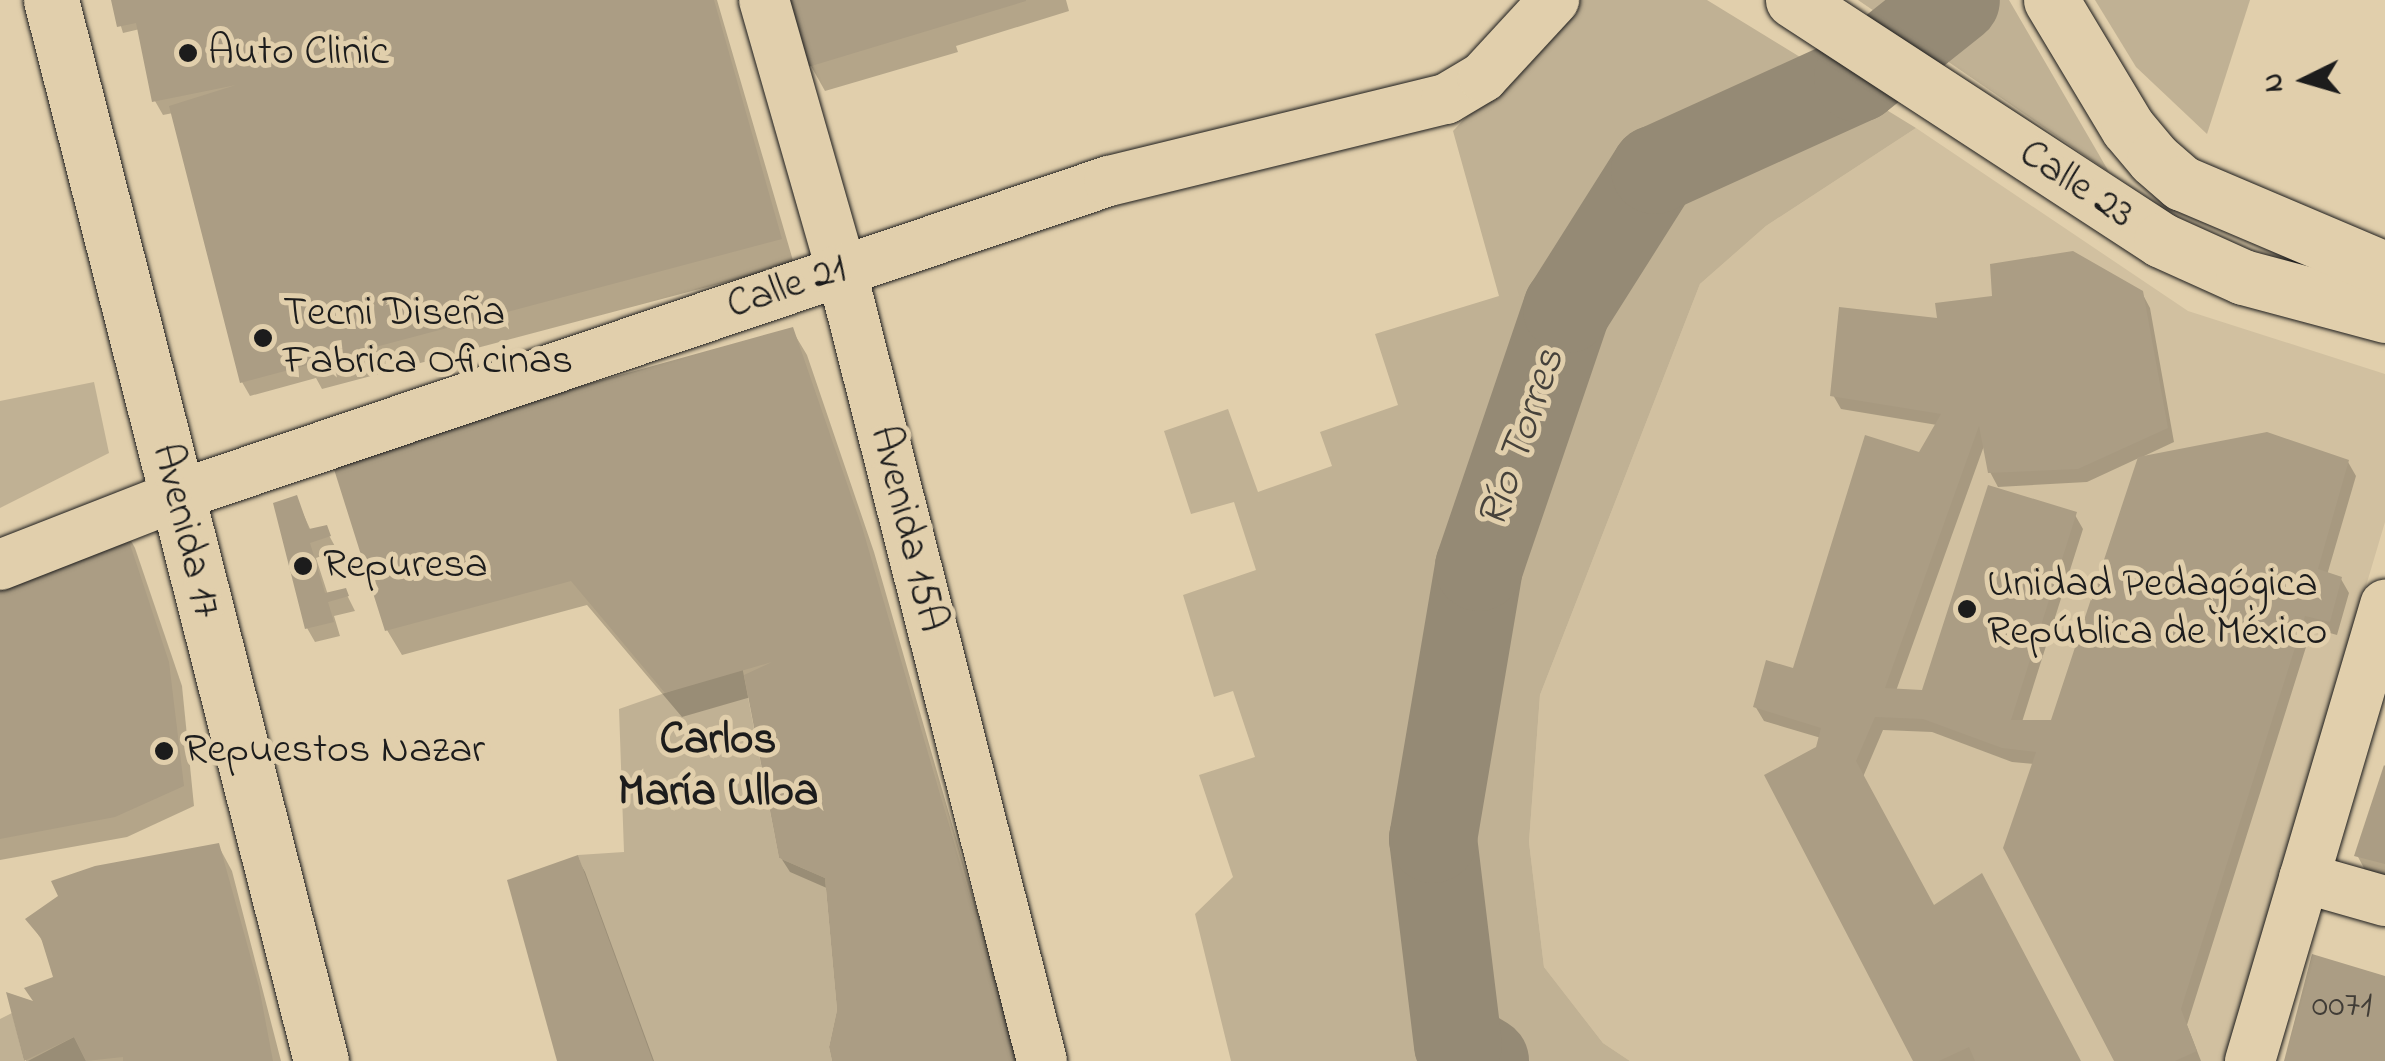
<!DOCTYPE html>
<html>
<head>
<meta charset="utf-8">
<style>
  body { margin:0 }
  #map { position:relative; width:2385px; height:1061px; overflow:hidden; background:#e1cfac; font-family:"Indie Flower",sans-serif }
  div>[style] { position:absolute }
  .built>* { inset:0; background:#d1c0a0 }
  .green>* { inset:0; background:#c0b194 }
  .shadow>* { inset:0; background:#0003 }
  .river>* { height:88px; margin:-44px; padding:0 44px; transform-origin:44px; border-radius:44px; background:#958a75 }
  .building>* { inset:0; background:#ab9d84 }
  .roads { filter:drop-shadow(0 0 2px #1c1c1c) drop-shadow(0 0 2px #1c1c1c) }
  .minor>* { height:50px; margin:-25px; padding:0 25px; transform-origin:25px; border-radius:25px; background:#e1cfac }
  .major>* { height:55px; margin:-27.5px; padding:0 27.5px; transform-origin:27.5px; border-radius:27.5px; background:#e1cfac }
  .dots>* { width:28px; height:28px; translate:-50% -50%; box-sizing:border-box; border:5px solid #e1cfac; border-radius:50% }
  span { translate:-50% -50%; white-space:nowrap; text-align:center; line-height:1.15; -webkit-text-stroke:10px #e1cfac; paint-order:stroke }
  .number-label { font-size:38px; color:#403c36 }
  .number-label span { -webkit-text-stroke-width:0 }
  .poi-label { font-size:42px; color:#1c1c1c }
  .left { translate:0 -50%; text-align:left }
  .street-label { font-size:42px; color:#1c1c1c }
  .water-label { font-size:45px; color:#46423b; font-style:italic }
  .neighbourhood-label { font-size:45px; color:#1c1c1c; font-weight:700 }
  .north { position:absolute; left:2255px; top:30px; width:100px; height:100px; -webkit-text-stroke:8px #e1cfac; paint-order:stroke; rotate:265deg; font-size:28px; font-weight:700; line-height:40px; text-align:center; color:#1c1c1c }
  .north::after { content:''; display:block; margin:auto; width:35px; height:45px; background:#1c1c1c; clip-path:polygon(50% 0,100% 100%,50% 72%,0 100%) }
</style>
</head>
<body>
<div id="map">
  <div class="built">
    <div style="clip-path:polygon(1916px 128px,2188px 311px,2385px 374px,2385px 522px,2225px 1061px,1630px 1061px,1603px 1043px,1544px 967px,1529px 842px,1540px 695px,1700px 284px,1766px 226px)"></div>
  </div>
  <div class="green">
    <div style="clip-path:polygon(1576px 0,1707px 0,1916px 128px,1766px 226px,1700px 284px,1540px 695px,1529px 842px,1544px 967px,1603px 1043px,1630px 1061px,1231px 1061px,1195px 914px,1233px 877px,1199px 775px,1255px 757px,1233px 691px,1214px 697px,1183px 595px,1256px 570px,1234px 502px,1191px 514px,1164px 431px,1228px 409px,1258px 492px,1332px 466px,1320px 432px,1398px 405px,1375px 334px,1499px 296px,1453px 131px)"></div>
    <div style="clip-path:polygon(1858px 0,2009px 0,2109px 172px)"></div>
    <div style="clip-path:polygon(2095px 0,2250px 0,2207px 134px,2136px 67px)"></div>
    <div style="clip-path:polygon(94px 382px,109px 453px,0 508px,0 401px)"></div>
    <div style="clip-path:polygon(742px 666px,779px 858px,825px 878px,837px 1010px,829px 1047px,832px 1061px,651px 1061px,622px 990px,578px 855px,624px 852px,619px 709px)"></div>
    <div style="clip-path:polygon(12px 1013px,24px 1061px,0 1061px,0 1019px)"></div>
    <div style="clip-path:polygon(74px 1037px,86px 1061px,28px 1061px)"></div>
  </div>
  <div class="shadow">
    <div style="clip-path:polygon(113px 0,717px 0,794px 264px,322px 389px,316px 378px,250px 396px,242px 382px,173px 113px,163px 115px,155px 101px,140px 29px,123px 33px)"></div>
    <div style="clip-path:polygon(792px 0,1066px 0,1069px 11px,956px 46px,958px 52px,825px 91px,811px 66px)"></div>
    <div style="clip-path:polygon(evenodd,2142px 293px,2150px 308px,2174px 442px,2142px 457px,2348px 462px,2356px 476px,2327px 575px,2341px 579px,2349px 593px,2337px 635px,2312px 628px,2187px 1025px,2201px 1061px,2117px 1061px,2034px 764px,2012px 762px,1932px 732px,1883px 730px,1863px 777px,1934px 908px,2079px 1061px,1916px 1061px,1818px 749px,1821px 738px,1764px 721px,1755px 706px,1795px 672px,1937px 425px,1841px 409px,1833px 395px,1939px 321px,2142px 293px,1985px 443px,1990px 472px,1998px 487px,2087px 482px,2141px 457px,2053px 723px,2022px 722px,2083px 529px,2075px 515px,1924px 693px,1896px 691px,1985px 443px)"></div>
    <div style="clip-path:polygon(792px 330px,807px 355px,874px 552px,1020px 1061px,835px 1061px,839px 1011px,829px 889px,790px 872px,781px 858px,751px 697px,682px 717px,587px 605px,402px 655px,387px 630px,524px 404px)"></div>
    <div style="clip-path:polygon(296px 498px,311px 531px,325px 528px,337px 550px,316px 558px,328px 595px,345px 591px,355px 611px,334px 616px,340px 636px,315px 642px,307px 628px)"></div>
    <div style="clip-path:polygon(121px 523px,135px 548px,182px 686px,194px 806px,127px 837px,0 860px,0 580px)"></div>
    <div style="clip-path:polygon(2385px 768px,2385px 876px,2365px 870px,2357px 855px)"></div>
    <div style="clip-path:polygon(218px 845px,232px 871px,281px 1061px,26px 1061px,10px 995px,37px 1005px,56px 978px,48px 950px,29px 920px)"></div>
    <div style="clip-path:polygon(577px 858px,585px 872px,654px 1061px,559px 1061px)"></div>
  </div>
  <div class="river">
    <div style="left:1485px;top:1061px;width:31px;rotate:-149deg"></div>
    <div style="left:1458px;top:1045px;width:208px;rotate:-96.9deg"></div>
    <div style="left:1433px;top:839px;width:276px;rotate:-80.4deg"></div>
    <div style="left:1479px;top:567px;width:273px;rotate:-71.2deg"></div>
    <div style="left:1567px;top:309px;width:165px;rotate:-57.7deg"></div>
    <div style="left:1655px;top:170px;width:223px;rotate:-24.4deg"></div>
    <div style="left:1858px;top:78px;width:125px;rotate:-38.5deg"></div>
  </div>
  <div class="building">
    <div style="clip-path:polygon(111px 0,714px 0,782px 239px,240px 383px,169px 106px,236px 85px,152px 102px,136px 23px,117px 27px)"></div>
    <div style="clip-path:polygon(789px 0,1026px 0,1026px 1px,808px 67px)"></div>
    <div style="clip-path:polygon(2073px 251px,2143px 291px,2168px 428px,2078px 469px,1988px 473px,1979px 426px,1885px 688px,1922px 690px,1988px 485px,2077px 512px,2011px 720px,2051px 720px,2138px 457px,2267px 432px,2349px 460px,2318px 569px,2342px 577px,2330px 622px,2305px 616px,2181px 1009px,2197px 1051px,2175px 1061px,2114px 1061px,2003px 848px,2036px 752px,2002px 748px,1923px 719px,1875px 717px,1856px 761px,1934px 905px,1982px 873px,2081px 1061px,1975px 1061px,1969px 1047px,1939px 1061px,1913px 1061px,1764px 775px,1816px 747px,1821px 728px,1753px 707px,1766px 660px,1793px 668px,1865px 435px,1919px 452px,1941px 414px,1830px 396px,1839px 307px,1937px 318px,1935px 303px,1992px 296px,1990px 264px)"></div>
    <div style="clip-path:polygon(793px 327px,862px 527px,1018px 1061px,832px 1061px,829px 1047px,837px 1010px,825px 878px,779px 858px,744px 675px,772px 662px,665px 693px,571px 581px,385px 631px,327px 447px,523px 402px)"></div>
    <div style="clip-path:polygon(297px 495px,309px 529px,327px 525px,331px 536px,310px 543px,325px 593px,346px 588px,349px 596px,328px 602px,334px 622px,305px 629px,273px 503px)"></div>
    <div style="clip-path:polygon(122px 520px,169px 662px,184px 786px,115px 817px,0 839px,0 577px)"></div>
    <div style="clip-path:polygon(2384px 765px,2385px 766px,2385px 864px,2354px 856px)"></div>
    <div style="clip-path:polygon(219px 843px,259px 987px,273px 1061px,123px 1061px,123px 1057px,86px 1061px,74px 1037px,24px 1061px,6px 992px,33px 1001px,24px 988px,53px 977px,41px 938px,25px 919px,58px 896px,51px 881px,95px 866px)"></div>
    <div style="clip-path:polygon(578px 855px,653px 1061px,557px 1061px,507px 880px)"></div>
    <div style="clip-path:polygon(2312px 954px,2385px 976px,2385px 1061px,2284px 1061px)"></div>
  </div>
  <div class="roads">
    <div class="minor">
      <div style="left:764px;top:0;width:280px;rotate:74deg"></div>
      <div style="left:841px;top:269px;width:817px;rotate:75.76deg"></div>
      <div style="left:0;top:565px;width:189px;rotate:-21.4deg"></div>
      <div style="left:176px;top:496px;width:985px;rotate:-18.66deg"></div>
      <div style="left:1109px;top:181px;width:347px;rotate:-13.7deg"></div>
      <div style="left:1446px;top:99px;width:43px;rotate:-30.7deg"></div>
      <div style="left:1483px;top:77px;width:105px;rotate:-47.3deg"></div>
      <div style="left:2304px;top:878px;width:84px;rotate:15.9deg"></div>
      <div style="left:2250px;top:1061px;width:476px;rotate:-73.5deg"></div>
    </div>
    <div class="major">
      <div style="left:51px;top:0;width:1095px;rotate:75.72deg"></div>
      <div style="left:1793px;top:0;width:439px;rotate:33.1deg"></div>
      <div style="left:2161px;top:240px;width:90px;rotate:24.3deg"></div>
      <div style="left:2243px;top:277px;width:147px;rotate:15deg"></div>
      <div style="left:2051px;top:0;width:149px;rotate:59deg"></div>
      <div style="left:2128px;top:128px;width:40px;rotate:50deg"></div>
      <div style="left:2154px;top:159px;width:37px;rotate:41deg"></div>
      <div style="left:2182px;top:183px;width:220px;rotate:23deg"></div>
    </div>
  </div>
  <div class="dots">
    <div style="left:188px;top:53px;background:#1c1c1c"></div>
    <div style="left:263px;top:338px;background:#1c1c1c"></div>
    <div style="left:303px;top:566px;background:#1c1c1c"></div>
    <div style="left:1967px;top:609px;background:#1c1c1c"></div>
    <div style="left:164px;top:751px;background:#1c1c1c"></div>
  </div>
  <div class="number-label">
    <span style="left:2342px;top:1007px">0071</span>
  </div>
  <div class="poi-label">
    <span class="left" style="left:208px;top:53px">Auto Clinic</span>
    <span class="left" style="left:283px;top:338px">Tecni Diseña<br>Fabrica Oficinas</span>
    <span class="left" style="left:323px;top:566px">Repuresa</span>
    <span class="left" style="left:1987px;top:609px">Unidad Pedagógica<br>República de México</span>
    <span class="left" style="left:184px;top:751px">Repuestos Nazar</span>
  </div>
  <div class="street-label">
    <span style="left:2076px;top:185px;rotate:33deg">Calle 23</span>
    <span style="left:787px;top:288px;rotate:-19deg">Calle 21</span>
    <span style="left:907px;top:529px;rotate:76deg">Avenida 15A</span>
    <span style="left:185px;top:531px;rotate:76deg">Avenida 17</span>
  </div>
  <div class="water-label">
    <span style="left:1523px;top:439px;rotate:-71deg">Río Torres</span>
  </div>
  <div class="neighbourhood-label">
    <span style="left:718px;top:768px">Carlos<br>María Ulloa</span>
  </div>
  <div class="north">N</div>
</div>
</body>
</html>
